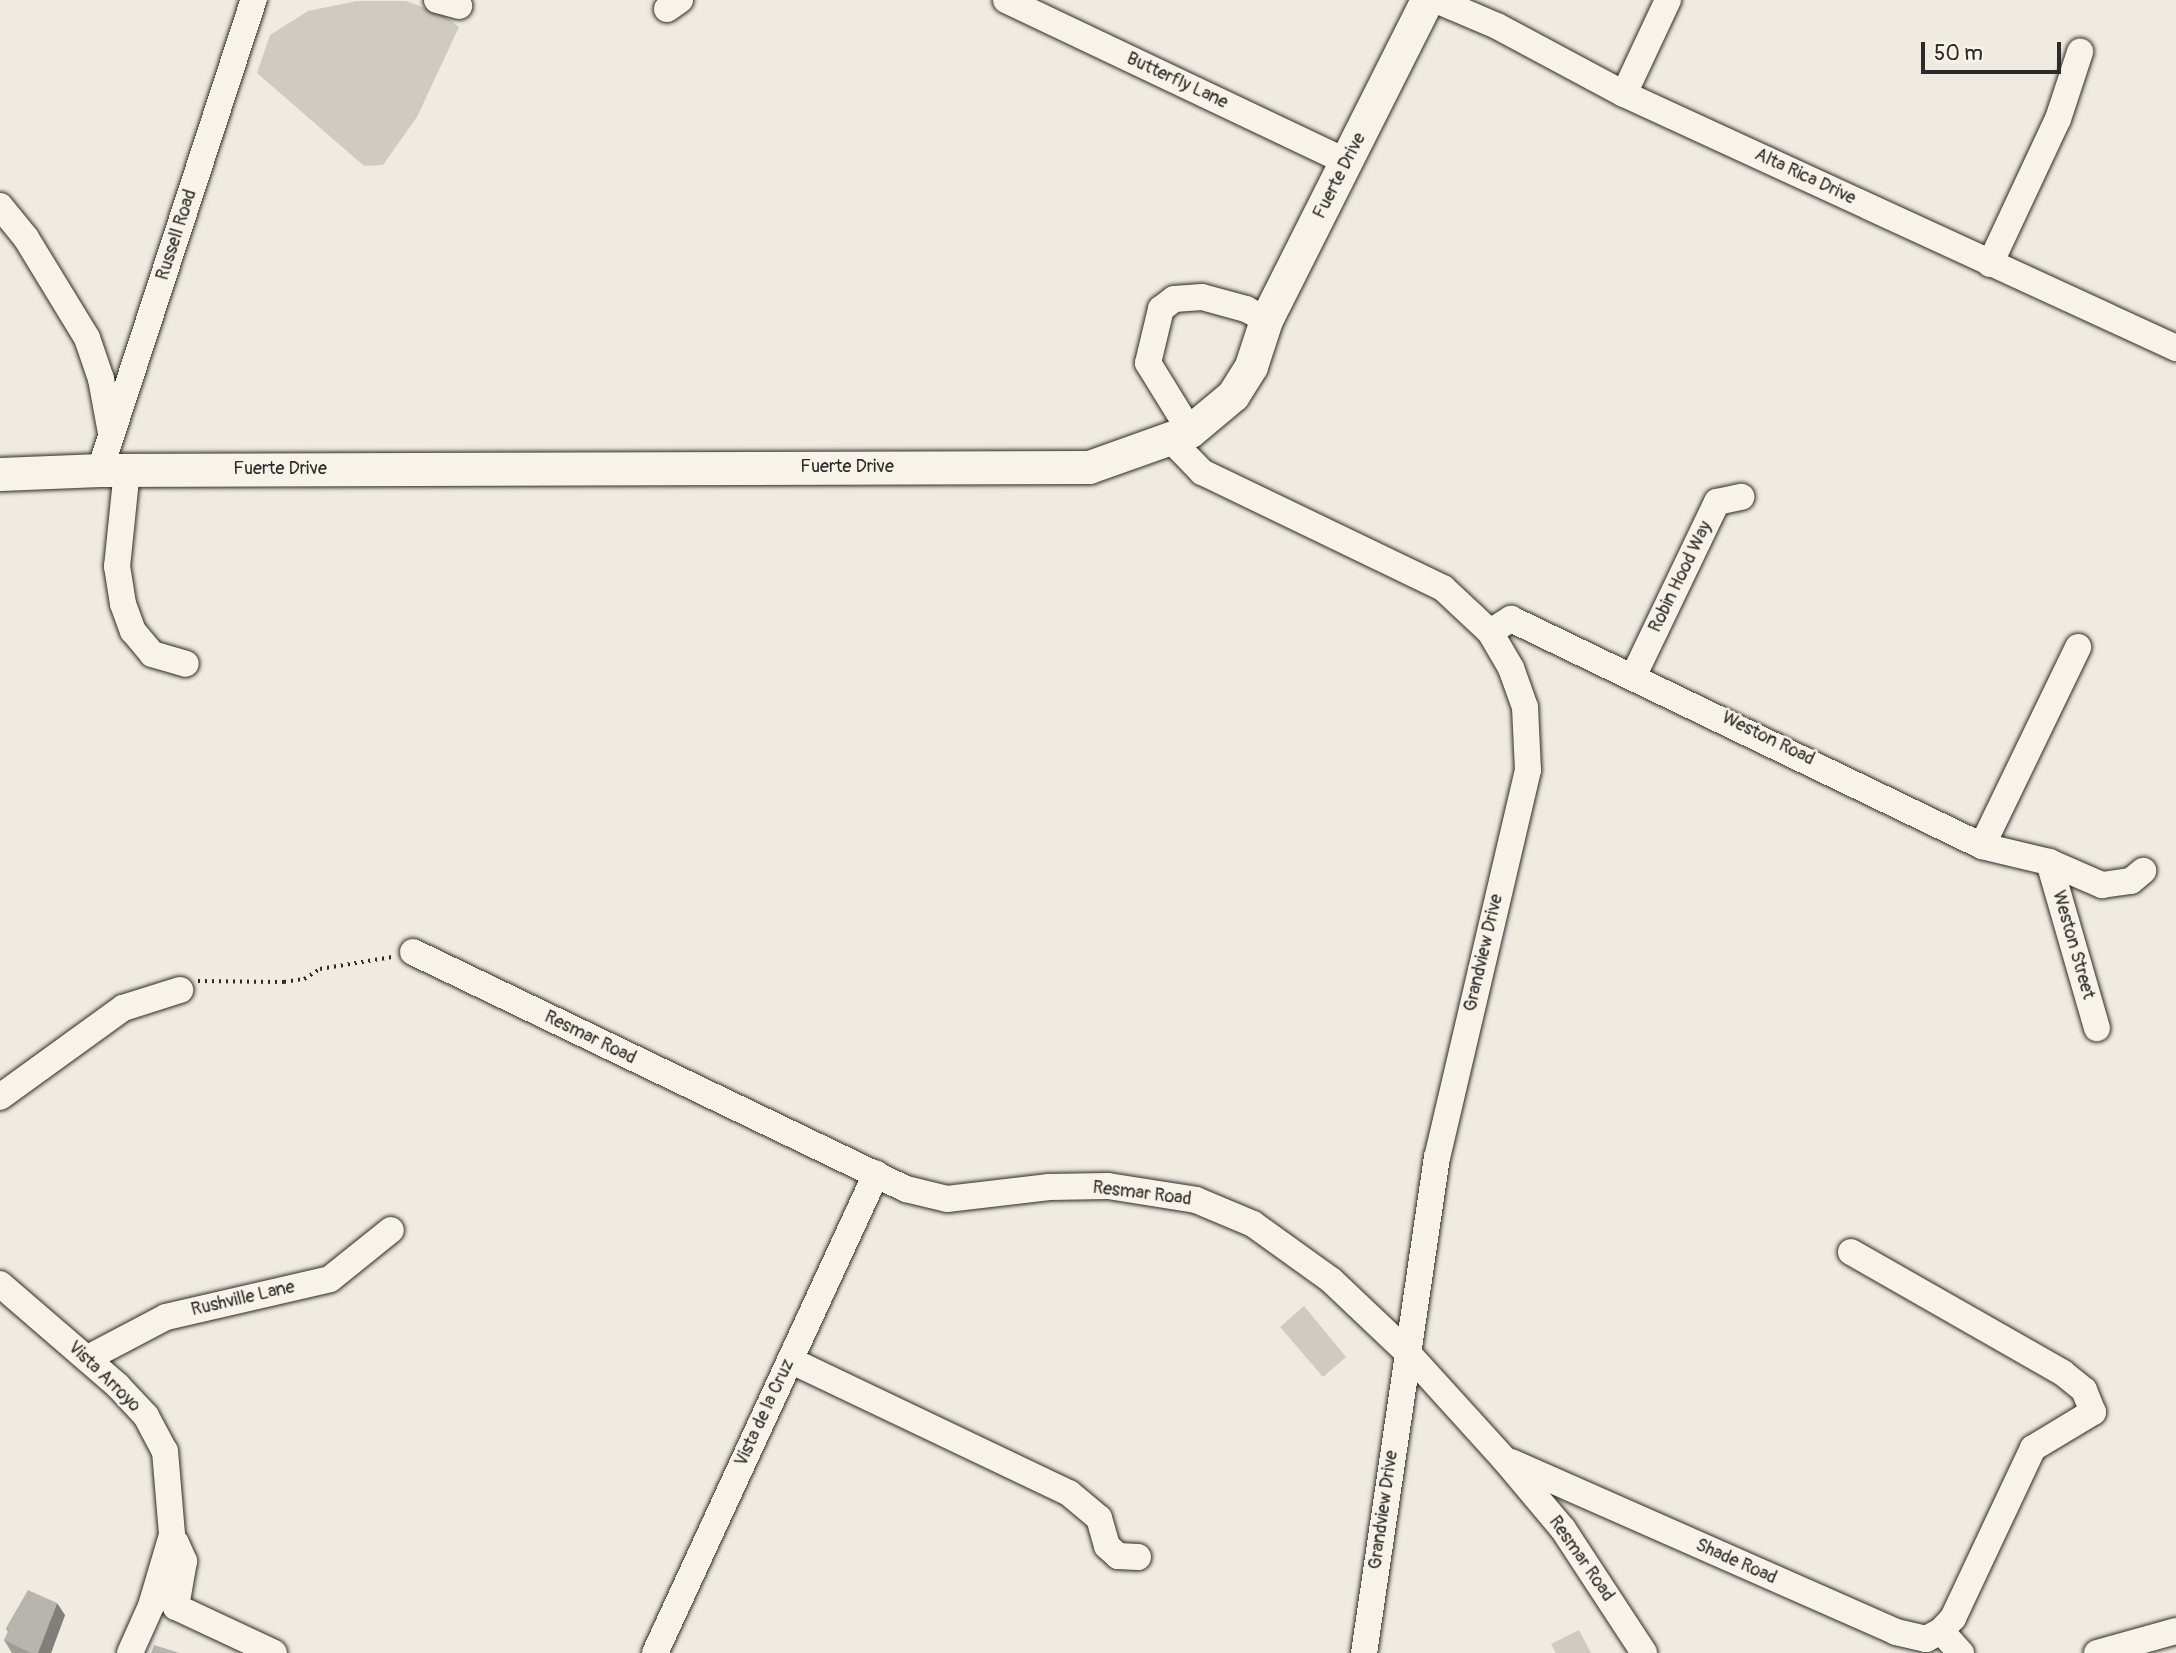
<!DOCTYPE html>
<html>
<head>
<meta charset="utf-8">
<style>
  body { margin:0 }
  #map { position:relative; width:2176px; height:1653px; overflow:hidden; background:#efebe0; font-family:Pangolin,sans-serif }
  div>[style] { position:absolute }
  .green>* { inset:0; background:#cfcbc2 }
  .path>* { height:3.5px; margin-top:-1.75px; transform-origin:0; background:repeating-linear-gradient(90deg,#2b2b2b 0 2px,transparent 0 7px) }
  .roads { filter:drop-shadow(0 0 2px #2b2b2b) drop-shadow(0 0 2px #2b2b2b) }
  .minor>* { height:26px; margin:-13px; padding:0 13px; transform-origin:13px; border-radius:13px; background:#f7f3e8 }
  .major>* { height:33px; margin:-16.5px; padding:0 16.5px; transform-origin:16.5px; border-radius:16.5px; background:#f7f3e8 }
  .wall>* { inset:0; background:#9e9c96 }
  .shaded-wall>* { inset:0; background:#817f7a }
  .building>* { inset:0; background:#b8b5ae }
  span { translate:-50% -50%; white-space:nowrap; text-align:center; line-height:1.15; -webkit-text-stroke:5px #f7f3e8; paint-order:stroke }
  .street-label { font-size:18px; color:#2b2b2b }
  .scale { position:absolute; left:1921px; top:42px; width:140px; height:32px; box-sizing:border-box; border:4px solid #2b2b2b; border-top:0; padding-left:9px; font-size:21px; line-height:24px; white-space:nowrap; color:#2b2b2b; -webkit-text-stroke:5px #f7f3e8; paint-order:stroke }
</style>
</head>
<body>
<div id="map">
  <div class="green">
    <div style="clip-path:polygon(357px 1px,406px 1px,442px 14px,459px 27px,417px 117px,383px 165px,364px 166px,257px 73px,270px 35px,308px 11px)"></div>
    <div style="clip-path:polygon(1304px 1306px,1346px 1357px,1323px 1377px,1280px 1327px)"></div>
    <div style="clip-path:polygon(1579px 1630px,1591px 1653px,1556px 1653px,1551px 1644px)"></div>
  </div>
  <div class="path">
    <div style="left:198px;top:981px;width:86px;rotate:0.7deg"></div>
    <div style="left:284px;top:982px;width:20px;rotate:-9deg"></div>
    <div style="left:304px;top:979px;width:19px;rotate:-32deg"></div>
    <div style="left:320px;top:969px;width:73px;rotate:-9.5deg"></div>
  </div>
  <div class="roads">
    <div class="minor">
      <div style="left:437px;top:0;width:23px;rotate:15deg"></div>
      <div style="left:1006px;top:0;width:378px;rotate:25.4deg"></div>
      <div style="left:1436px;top:0;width:66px;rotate:23.1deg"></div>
      <div style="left:1497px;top:26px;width:144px;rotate:28.2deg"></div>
      <div style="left:1624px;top:94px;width:608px;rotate:24.71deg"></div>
      <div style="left:667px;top:9px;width:16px;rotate:-35deg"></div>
      <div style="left:1624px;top:94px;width:104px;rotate:-64.9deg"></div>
      <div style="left:0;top:206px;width:41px;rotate:50.9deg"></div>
      <div style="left:26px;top:238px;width:117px;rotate:58.6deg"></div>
      <div style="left:87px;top:338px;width:43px;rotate:71.1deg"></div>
      <div style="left:101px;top:379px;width:55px;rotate:79.5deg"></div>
      <div style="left:1990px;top:264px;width:160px;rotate:-64.9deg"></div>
      <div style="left:2058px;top:119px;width:71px;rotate:-71.8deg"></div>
      <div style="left:1190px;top:431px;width:80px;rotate:-121.7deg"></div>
      <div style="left:1148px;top:363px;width:56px;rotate:-76.5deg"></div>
      <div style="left:1161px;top:309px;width:16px;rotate:-38deg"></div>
      <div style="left:1174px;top:299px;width:28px;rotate:-4deg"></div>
      <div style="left:1202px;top:297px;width:46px;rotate:15.3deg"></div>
      <div style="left:1246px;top:309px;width:23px;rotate:29deg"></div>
      <div style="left:1171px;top:440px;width:45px;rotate:45.9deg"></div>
      <div style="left:1202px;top:472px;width:267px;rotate:25.7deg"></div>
      <div style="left:1443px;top:588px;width:64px;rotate:43.1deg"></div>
      <div style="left:1490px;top:632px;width:42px;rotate:59.7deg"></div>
      <div style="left:1511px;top:668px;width:41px;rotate:70.3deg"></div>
      <div style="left:1525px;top:707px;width:63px;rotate:87.3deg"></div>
      <div style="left:1528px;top:770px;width:398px;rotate:103.2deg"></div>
      <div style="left:1437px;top:1157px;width:501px;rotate:98.37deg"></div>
      <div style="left:100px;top:470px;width:495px;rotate:-71.9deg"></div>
      <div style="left:127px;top:470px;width:97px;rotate:95.9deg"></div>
      <div style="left:117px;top:566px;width:38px;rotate:81deg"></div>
      <div style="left:123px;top:604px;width:29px;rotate:70deg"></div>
      <div style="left:133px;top:631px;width:30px;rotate:50deg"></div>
      <div style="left:152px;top:654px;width:35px;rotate:16deg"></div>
      <div style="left:1490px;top:632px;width:25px;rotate:-32deg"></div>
      <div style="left:1511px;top:619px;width:523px;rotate:25.73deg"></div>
      <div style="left:1982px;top:846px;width:69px;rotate:13.4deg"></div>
      <div style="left:2049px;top:862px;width:58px;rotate:23.5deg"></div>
      <div style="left:2102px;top:885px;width:29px;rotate:-8deg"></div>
      <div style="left:2131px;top:881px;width:16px;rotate:-40deg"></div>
      <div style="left:1634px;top:675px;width:192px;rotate:-64.4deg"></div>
      <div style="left:1717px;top:502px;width:25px;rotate:-12deg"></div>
      <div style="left:1982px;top:846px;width:221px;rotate:-64.2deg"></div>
      <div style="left:2049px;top:862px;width:173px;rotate:73.9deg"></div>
      <div style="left:413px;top:952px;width:547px;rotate:25.68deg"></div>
      <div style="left:906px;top:1189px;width:42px;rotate:13.7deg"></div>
      <div style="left:947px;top:1199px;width:103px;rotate:-6.7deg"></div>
      <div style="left:1049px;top:1187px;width:59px;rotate:-1deg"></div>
      <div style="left:1108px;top:1186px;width:89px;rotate:9deg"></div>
      <div style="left:1196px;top:1200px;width:62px;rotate:22.8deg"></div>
      <div style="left:1253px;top:1224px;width:96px;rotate:35.7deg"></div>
      <div style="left:1331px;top:1280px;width:105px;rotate:43.5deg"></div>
      <div style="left:1407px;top:1352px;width:146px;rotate:47.8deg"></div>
      <div style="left:1505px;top:1460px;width:90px;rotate:50deg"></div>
      <div style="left:1563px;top:1529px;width:148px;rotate:56.8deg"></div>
      <div style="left:0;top:1097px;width:152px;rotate:-35.9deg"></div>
      <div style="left:123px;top:1008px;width:60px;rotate:-17.5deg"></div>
      <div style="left:1851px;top:1252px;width:244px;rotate:29.7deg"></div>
      <div style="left:2063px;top:1373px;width:27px;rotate:39deg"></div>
      <div style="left:2084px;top:1390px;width:24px;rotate:68deg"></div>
      <div style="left:2093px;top:1412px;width:70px;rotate:149deg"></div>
      <div style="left:2033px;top:1448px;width:188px;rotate:115.2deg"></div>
      <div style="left:1953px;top:1618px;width:18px;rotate:133deg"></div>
      <div style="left:0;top:1284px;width:156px;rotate:40.8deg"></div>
      <div style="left:118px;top:1386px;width:41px;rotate:47deg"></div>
      <div style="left:146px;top:1416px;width:40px;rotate:62deg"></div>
      <div style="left:165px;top:1451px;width:84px;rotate:85.2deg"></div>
      <div style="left:172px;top:1535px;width:74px;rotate:106.5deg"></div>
      <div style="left:151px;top:1606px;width:51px;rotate:114.1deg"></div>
      <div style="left:88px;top:1358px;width:88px;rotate:-27.7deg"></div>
      <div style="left:166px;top:1317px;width:168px;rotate:-13deg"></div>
      <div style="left:330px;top:1279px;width:78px;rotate:-38.8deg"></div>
      <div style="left:790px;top:1360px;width:309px;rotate:25.5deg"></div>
      <div style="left:1069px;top:1493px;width:39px;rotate:40deg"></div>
      <div style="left:1099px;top:1518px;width:29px;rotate:74deg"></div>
      <div style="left:1107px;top:1546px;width:15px;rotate:42deg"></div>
      <div style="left:1118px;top:1556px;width:20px;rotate:3deg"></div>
      <div style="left:1511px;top:1462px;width:421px;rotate:23.8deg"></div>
      <div style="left:1896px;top:1632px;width:31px;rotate:13deg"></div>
      <div style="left:1926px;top:1639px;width:17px;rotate:-28deg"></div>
      <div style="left:1941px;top:1631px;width:30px;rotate:48deg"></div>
      <div style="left:176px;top:1543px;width:20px;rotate:66deg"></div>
      <div style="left:184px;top:1561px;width:47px;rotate:99.9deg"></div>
      <div style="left:176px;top:1607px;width:108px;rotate:25.1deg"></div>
      <div style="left:655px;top:1653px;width:528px;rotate:-65.23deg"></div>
      <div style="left:2097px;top:1653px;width:82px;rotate:-15.6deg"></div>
    </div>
    <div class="major">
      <div style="left:0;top:474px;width:100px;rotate:-2.3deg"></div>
      <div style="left:100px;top:470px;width:989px;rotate:-0.17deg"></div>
      <div style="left:1089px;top:467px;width:107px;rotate:-19.6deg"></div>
      <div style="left:1190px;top:431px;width:56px;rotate:-39.9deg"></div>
      <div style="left:1233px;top:395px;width:34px;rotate:-58deg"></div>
      <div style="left:1251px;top:366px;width:48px;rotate:-71.9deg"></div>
      <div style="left:1266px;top:320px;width:358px;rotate:-63.3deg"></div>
    </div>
  </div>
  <div class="wall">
    <div style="clip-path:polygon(65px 1615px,51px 1653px,12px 1653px,4px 1640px,8px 1632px,6px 1628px)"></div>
  </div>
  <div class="shaded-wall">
    <div style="clip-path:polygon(57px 1603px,65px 1615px,51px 1653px,38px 1653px)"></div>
  </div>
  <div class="building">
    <div style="clip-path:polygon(28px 1590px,57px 1603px,38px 1653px,31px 1653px,4px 1640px,9px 1630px,6px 1628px)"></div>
    <div style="clip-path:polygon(154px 1645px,180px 1653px,151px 1653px)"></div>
  </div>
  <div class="street-label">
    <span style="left:1177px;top:81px;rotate:25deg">Butterfly Lane</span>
    <span style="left:1340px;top:176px;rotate:-63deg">Fuerte Drive</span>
    <span style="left:1805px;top:177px;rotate:25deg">Alta Rica Drive</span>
    <span style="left:177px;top:235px;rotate:-72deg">Russell Road</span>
    <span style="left:847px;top:467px">Fuerte Drive</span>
    <span style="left:280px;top:469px">Fuerte Drive</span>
    <span style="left:1681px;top:577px;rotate:-64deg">Robin Hood Way</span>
    <span style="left:1768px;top:739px;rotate:26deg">Weston Road</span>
    <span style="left:2073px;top:945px;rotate:74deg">Weston Street</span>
    <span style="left:1484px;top:953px;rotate:-77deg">Grandview Drive</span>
    <span style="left:590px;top:1038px;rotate:26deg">Resmar Road</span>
    <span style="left:1142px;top:1194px;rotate:7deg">Resmar Road</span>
    <span style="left:243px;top:1299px;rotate:-13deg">Rushville Lane</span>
    <span style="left:104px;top:1377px;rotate:44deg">Vista Arroyo</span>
    <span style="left:765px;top:1413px;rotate:-65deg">Vista de la Cruz</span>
    <span style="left:1384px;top:1510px;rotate:-82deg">Grandview Drive</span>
    <span style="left:1581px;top:1559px;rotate:55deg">Resmar Road</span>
    <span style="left:1736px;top:1562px;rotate:24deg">Shade Road</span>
  </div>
  <div class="scale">50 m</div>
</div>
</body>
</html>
